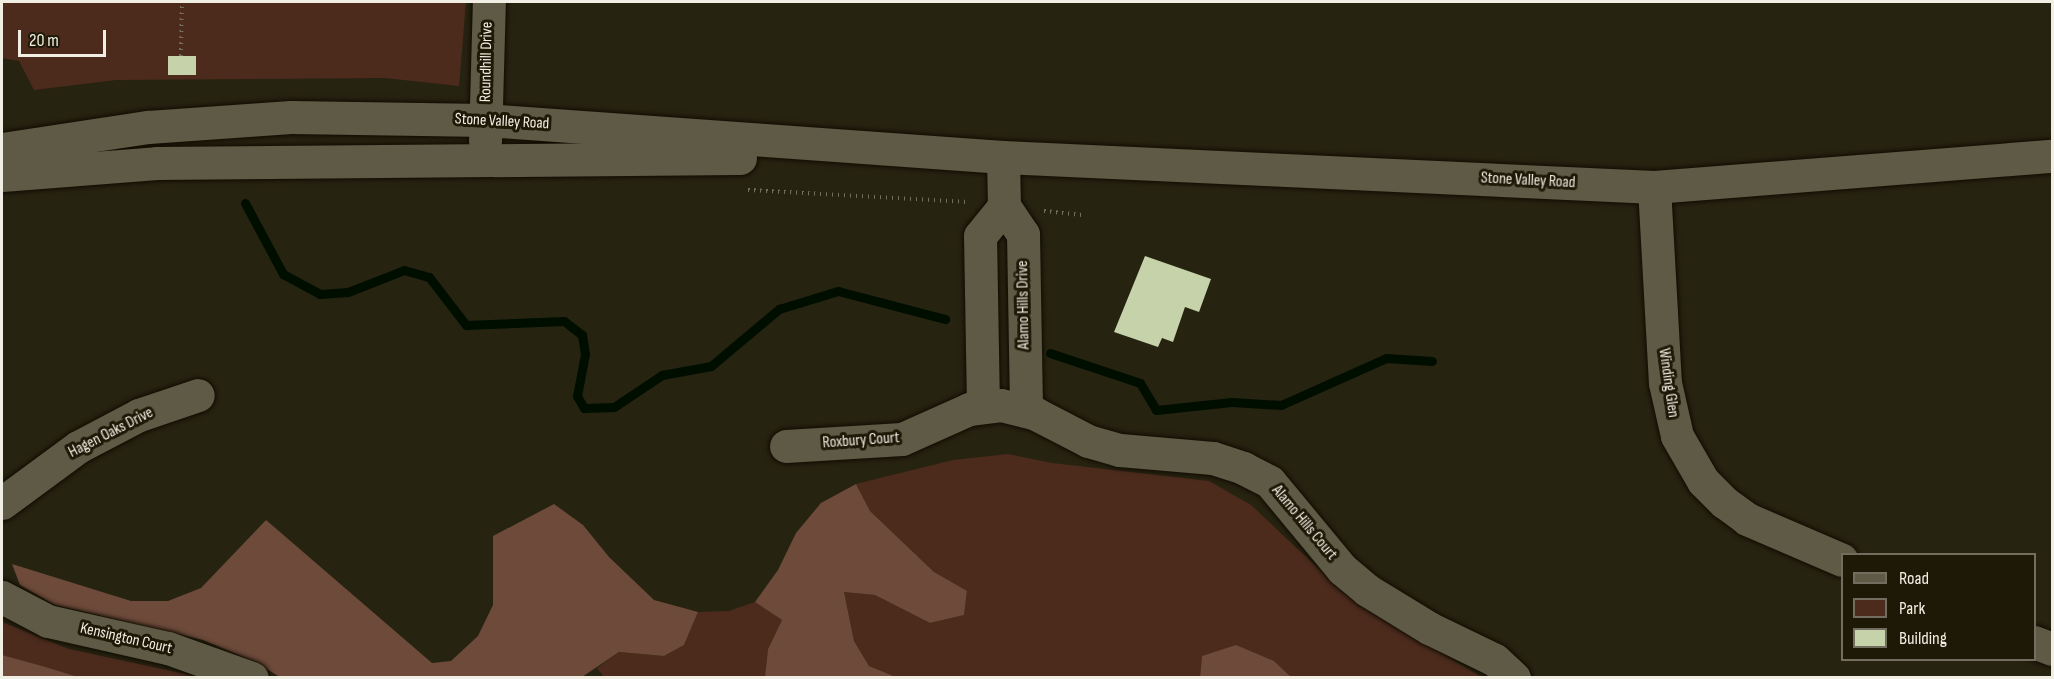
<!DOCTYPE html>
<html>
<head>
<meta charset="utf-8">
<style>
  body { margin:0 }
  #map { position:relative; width:2054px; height:679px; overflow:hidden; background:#272311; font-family:"Sofia Sans Condensed",sans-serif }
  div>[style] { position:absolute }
  .green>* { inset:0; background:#4c2b1d }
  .forest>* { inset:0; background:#6d4a3a }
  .stream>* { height:9px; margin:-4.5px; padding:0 4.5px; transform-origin:4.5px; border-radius:4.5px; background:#000e00 }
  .building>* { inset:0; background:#c5d2aa }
  .path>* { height:4px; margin-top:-2px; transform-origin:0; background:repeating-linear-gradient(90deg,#726e5f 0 1.5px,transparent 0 6px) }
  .roads { filter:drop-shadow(0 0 2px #100c00) drop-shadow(0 0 2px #100c00) }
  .minor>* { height:33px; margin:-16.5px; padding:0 16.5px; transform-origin:16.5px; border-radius:16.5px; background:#5e5a45 }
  span { translate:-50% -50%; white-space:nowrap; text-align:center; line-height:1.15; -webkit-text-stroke:6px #1e1907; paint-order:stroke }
  .street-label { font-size:16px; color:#f1eee3 }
  .frame { position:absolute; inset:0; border:3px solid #f1eee3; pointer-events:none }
  .legend { position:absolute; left:1841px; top:553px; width:195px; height:108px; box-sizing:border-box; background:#1e1907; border:2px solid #726e5f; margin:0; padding:8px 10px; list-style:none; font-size:18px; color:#f1eee3 }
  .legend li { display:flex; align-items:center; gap:12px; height:30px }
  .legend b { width:30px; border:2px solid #726e5f }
  .scale { position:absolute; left:18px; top:30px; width:88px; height:27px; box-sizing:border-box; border:3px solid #f1eee3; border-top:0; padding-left:8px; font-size:18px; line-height:21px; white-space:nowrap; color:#f1eee3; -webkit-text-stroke:4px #1e1907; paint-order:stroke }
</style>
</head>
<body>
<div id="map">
  <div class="green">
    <div style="clip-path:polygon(2px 2px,466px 2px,459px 86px,385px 78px,116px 80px,34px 90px,19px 61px,2px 58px)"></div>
    <div style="clip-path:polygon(1008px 454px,1052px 463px,1209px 481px,1251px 505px,1337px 586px,1377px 616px,1482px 677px,1291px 677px,1274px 661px,1202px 656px,1200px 677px,896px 677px,869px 666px,854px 641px,844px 592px,875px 595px,930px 623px,964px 615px,967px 592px,934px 572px,870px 511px,856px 484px,953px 460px)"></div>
    <div style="clip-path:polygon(755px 602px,782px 620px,768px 649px,765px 677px,604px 677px,597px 668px,619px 652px,664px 656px,684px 645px,698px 612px,729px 611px)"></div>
    <div style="clip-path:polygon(2px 622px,69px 649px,199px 677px,77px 677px,2px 655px)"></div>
  </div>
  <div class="forest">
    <div style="clip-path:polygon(856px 484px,870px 511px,934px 572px,967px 591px,964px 615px,930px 623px,875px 595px,844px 592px,854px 641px,869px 666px,896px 677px,765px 677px,768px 649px,782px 620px,755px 602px,778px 570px,796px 533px,821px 503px)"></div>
    <div style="clip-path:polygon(554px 504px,583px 525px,609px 557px,654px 600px,698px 612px,684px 645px,664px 656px,619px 652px,582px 677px,280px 677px,253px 661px,203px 640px,55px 605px,20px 585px,12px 564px,131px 601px,168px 601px,201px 588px,266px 520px,432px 663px,451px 661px,478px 636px,493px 605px,493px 536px)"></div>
    <div style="clip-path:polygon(1236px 645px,1274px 661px,1291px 677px,1200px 677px,1202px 656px)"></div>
    <div style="clip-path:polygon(2px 655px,42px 666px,78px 677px,2px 677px)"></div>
  </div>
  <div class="stream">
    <div style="left:245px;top:203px;width:81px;rotate:61.8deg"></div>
    <div style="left:283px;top:274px;width:42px;rotate:28.4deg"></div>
    <div style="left:320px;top:294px;width:28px;rotate:-4deg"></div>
    <div style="left:348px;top:292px;width:60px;rotate:-21.4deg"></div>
    <div style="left:404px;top:270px;width:26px;rotate:16deg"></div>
    <div style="left:429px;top:277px;width:61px;rotate:52.4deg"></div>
    <div style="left:466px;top:325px;width:98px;rotate:-2.3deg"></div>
    <div style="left:564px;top:321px;width:23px;rotate:38deg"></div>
    <div style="left:582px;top:335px;width:19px;rotate:81deg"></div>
    <div style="left:585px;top:354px;width:43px;rotate:100.8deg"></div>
    <div style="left:577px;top:396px;width:14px;rotate:60deg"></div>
    <div style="left:584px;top:408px;width:30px;rotate:-2deg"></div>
    <div style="left:614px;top:407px;width:58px;rotate:-33.7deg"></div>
    <div style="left:662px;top:375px;width:50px;rotate:-10.4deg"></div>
    <div style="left:711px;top:366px;width:89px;rotate:-40deg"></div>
    <div style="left:779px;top:309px;width:62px;rotate:-17deg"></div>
    <div style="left:838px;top:291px;width:111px;rotate:14.7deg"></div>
    <div style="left:1050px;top:353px;width:95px;rotate:18.4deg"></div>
    <div style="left:1140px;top:383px;width:31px;rotate:59deg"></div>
    <div style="left:1156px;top:410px;width:76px;rotate:-6deg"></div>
    <div style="left:1232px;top:402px;width:49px;rotate:3.5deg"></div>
    <div style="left:1281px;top:405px;width:115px;rotate:-24.1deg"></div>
    <div style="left:1386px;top:358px;width:46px;rotate:3.7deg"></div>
  </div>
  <div class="building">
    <div style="clip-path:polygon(168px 56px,196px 56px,196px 75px,168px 75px)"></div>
    <div style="clip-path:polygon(1145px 256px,1211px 279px,1199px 312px,1185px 307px,1173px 342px,1162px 338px,1158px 347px,1114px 332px)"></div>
  </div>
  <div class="path">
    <div style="left:181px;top:56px;width:54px;rotate:-88.9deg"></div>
    <div style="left:748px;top:190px;width:221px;rotate:3.1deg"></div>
    <div style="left:1044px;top:211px;width:38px;rotate:6deg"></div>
  </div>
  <div class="roads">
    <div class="minor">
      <div style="left:485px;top:141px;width:139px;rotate:-88.4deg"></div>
      <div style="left:2px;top:149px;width:148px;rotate:-8.6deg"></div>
      <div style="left:148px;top:127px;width:143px;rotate:-4deg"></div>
      <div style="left:291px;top:117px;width:195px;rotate:0.9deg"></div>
      <div style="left:486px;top:120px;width:518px;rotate:4.09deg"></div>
      <div style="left:1003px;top:157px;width:652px;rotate:2.64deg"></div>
      <div style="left:1654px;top:187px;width:399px;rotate:-4.5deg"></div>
      <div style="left:2px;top:175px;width:155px;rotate:-4.4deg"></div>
      <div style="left:157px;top:163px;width:583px;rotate:-0.49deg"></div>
      <div style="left:1654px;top:187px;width:196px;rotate:86.8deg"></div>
      <div style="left:1665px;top:383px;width:54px;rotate:77.2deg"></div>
      <div style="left:1677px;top:436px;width:52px;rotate:60deg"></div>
      <div style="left:1703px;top:481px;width:30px;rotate:45deg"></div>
      <div style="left:1724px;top:502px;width:29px;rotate:36deg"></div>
      <div style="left:1747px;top:519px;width:103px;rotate:23.3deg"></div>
      <div style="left:1004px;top:206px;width:34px;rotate:56deg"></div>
      <div style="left:1023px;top:234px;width:177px;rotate:89deg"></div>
      <div style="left:983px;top:407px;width:171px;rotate:-91deg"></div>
      <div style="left:980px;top:236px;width:38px;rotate:-51deg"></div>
      <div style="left:1004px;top:206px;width:49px;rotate:-91.2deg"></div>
      <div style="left:786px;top:446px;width:116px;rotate:-3.5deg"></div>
      <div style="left:902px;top:439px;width:73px;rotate:-24.1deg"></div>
      <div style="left:969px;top:409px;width:32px;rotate:-7deg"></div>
      <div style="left:1001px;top:405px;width:36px;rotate:14deg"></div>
      <div style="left:1036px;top:414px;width:59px;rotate:27.4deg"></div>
      <div style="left:1088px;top:441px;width:33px;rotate:16deg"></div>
      <div style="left:1120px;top:450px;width:93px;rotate:4.9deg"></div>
      <div style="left:1213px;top:458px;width:32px;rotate:18deg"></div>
      <div style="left:1243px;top:468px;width:30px;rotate:27deg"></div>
      <div style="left:1270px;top:482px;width:113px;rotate:50.4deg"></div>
      <div style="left:1342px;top:569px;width:33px;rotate:40deg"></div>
      <div style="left:1367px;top:590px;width:73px;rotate:31.5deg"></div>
      <div style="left:1429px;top:628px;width:73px;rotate:25.9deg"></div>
      <div style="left:1495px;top:660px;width:26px;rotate:43deg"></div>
      <div style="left:2px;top:503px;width:94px;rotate:-36.4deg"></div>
      <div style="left:78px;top:447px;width:69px;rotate:-27.7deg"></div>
      <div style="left:139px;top:415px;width:62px;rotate:-18.7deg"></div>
      <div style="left:2px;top:597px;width:52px;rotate:27.6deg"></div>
      <div style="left:48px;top:621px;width:123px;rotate:12.7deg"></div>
      <div style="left:168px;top:648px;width:89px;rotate:19.7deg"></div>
      <div style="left:2034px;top:642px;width:19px;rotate:21deg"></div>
    </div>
  </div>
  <div class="street-label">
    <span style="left:487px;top:62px;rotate:-89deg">Roundhill Drive</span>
    <span style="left:502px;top:122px;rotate:3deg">Stone Valley Road</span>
    <span style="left:1528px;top:181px;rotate:3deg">Stone Valley Road</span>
    <span style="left:1024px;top:305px;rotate:-91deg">Alamo Hills Drive</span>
    <span style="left:1668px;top:383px;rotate:82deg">Winding Glen</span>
    <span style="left:111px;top:433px;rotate:-27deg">Hagen Oaks Drive</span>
    <span style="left:861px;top:441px;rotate:-4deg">Roxbury Court</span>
    <span style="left:1304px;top:523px;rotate:50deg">Alamo Hills Court</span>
    <span style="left:126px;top:639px;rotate:13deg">Kensington Court</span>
  </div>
  <div class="frame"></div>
  <ul class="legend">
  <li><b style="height:8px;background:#5e5a45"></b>Road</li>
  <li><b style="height:16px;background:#4c2b1d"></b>Park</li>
  <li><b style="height:16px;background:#c5d2aa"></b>Building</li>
  </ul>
  <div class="scale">20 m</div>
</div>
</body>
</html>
